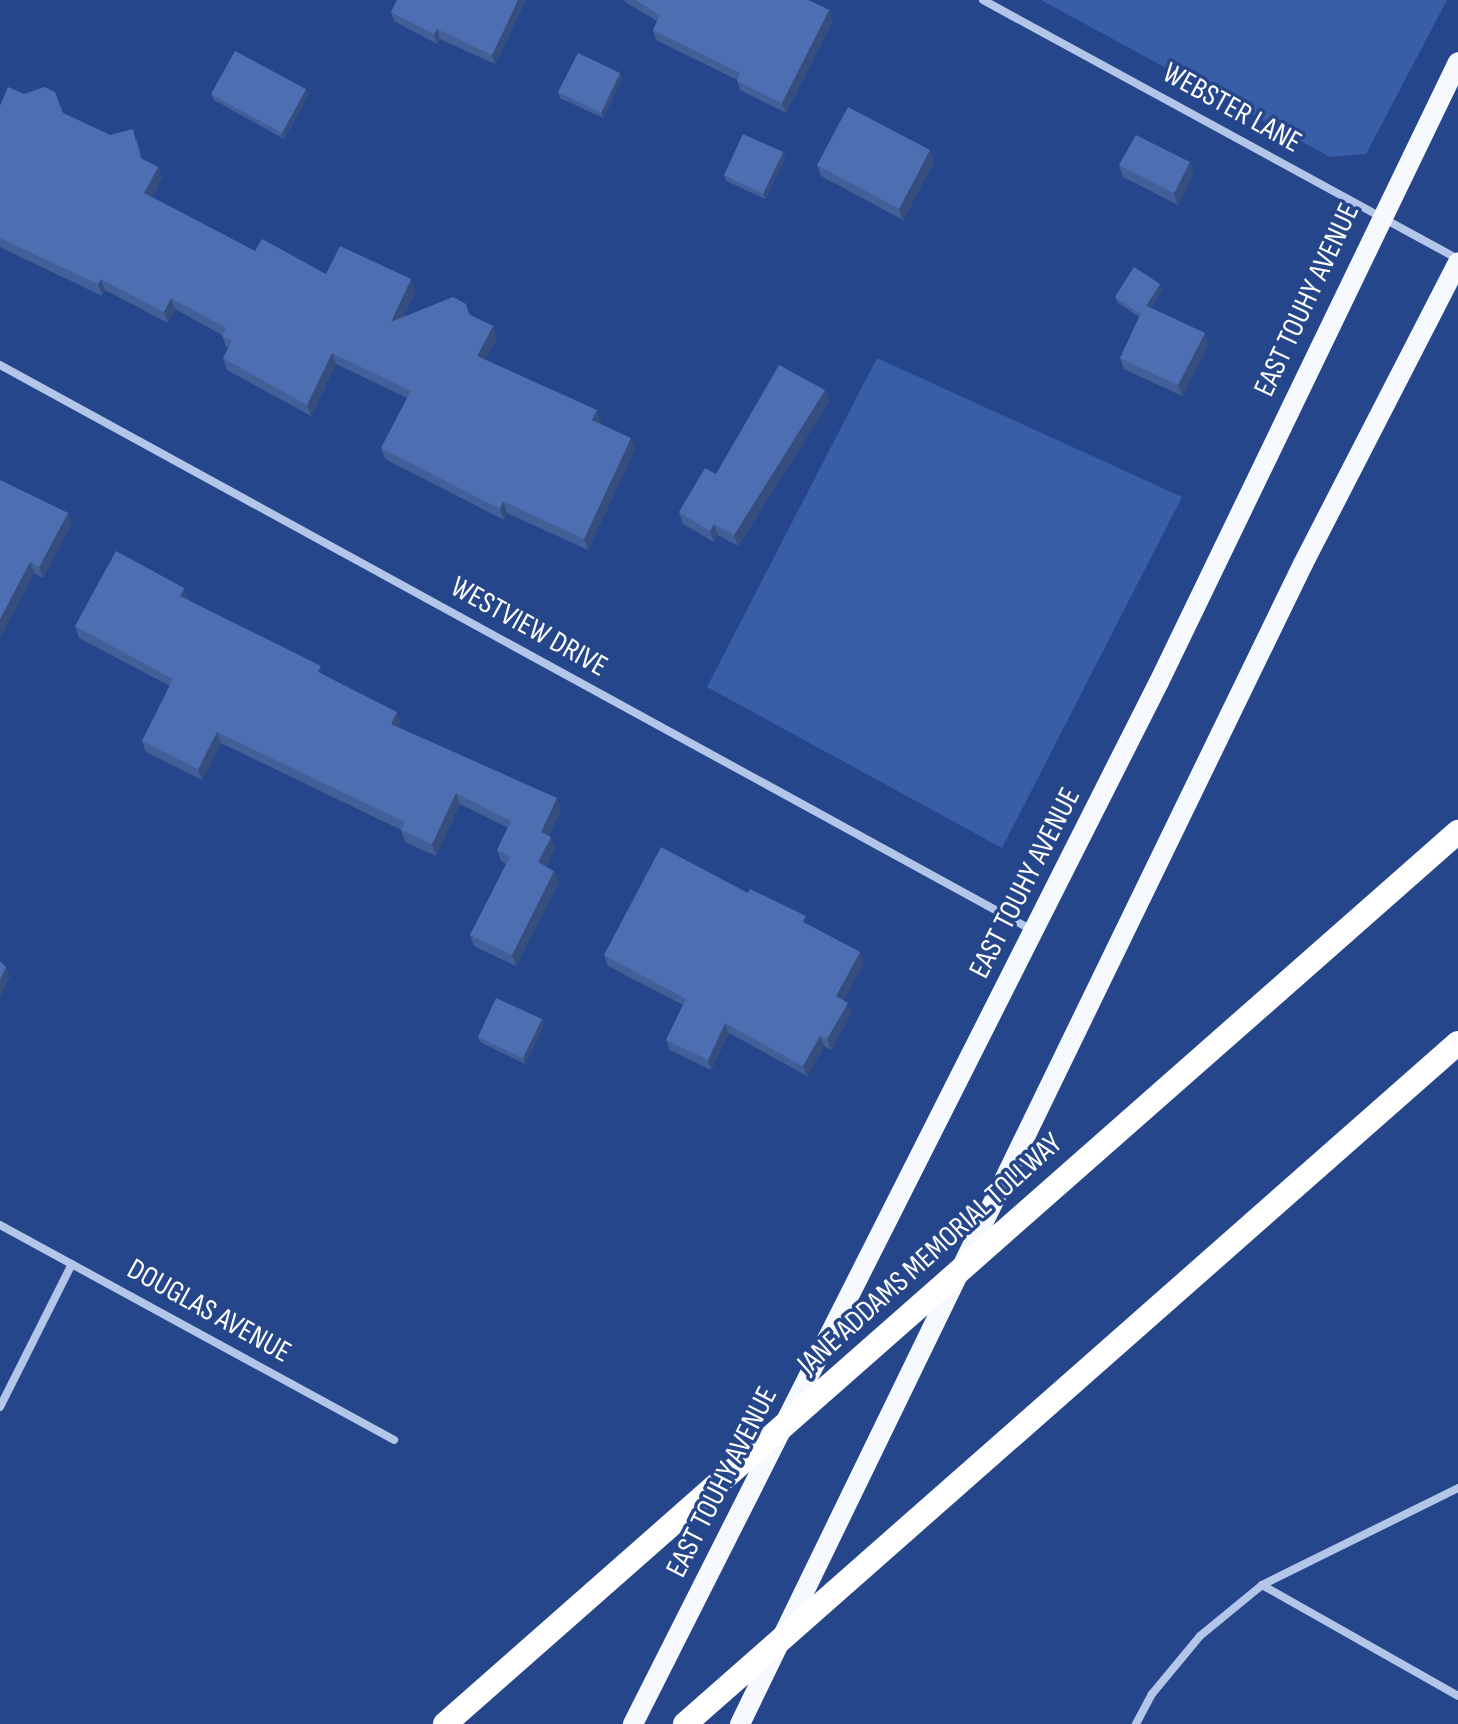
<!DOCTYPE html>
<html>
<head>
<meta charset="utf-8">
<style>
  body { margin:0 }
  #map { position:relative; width:1458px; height:1724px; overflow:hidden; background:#25468b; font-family:"Sofia Sans Condensed",sans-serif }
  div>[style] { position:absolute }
  .green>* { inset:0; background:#395ea8 }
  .minor>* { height:8px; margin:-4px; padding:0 4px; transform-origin:4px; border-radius:4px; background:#b3c6ea }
  .primary>* { height:20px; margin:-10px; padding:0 10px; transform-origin:10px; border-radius:10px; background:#f6f9fe }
  .motorway>* { height:24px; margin:-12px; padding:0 12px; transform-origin:12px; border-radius:12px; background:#fff }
  .wall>* { inset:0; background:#425f99 }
  .shaded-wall>* { inset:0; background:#364e7d }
  .building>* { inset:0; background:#4d6fb2 }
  span { translate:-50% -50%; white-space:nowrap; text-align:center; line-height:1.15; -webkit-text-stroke:7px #25468b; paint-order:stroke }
  .street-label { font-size:30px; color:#fff }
</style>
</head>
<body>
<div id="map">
  <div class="green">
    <div style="clip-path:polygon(1041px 0,1447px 0,1366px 154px,1330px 157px)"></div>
    <div style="clip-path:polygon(877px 358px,1182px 497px,1002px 848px,707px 687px)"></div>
  </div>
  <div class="minor">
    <div style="left:983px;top:0;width:541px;rotate:28.6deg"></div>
    <div style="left:0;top:365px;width:1179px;rotate:28.7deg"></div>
    <div style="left:0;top:1225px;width:449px;rotate:28.6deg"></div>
    <div style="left:0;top:1407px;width:160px;rotate:-63.3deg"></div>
    <div style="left:1262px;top:1585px;width:225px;rotate:29.5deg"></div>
    <div style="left:1136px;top:1724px;width:34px;rotate:-62deg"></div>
    <div style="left:1152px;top:1694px;width:75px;rotate:-50.4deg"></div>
    <div style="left:1200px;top:1636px;width:80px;rotate:-39.4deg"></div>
    <div style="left:1262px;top:1585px;width:219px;rotate:-26.3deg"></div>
  </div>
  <div class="primary">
    <div style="left:633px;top:1724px;width:1167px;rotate:-63.22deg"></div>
    <div style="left:1159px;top:682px;width:688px;rotate:-64.25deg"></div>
    <div style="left:740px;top:1724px;width:1289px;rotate:-64.11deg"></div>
    <div style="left:1303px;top:564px;width:339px;rotate:-62.8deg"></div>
  </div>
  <div class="motorway">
    <div style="left:445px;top:1724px;width:1350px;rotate:-41.37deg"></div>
    <div style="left:685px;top:1724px;width:1030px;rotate:-41.38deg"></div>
  </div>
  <div class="wall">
    <div style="clip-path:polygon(526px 0,495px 64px,440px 39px,437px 44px,394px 21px,391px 12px)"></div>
    <div style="clip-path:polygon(622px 0,808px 0,829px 10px,833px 20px,786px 113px,740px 90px,737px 80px,656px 40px,653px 30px,657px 21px)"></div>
    <div style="clip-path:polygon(620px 73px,622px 79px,603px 118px,560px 98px,558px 92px)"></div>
    <div style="clip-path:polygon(306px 89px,308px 95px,284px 139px,214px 100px,211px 94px)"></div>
    <div style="clip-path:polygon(0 106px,63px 113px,110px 135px,137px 140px,142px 159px,158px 167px,162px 178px,152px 197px,255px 251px,326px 274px,411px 279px,415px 291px,403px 317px,466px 304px,470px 315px,493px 326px,497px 338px,485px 360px,601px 422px,600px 423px,635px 449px,588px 550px,507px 513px,504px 520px,385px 459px,381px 448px,407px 398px,336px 364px,311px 416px,227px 370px,223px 358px,229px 348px,226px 347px,222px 335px,175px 309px,168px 323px,105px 290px,102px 296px,0 247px)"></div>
    <div style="clip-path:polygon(783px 152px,785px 158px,765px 199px,726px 181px,724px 175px)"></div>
    <div style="clip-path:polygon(934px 162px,903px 220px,821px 176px,817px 165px)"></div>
    <div style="clip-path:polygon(1119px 165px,1194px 173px,1178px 205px,1123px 177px)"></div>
    <div style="clip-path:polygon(1160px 284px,1162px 290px,1151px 308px,1209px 344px,1182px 396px,1124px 369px,1120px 358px,1139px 317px,1118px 303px,1115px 297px)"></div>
    <div style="clip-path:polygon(825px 390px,829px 402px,738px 546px,718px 535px,714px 542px,683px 524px,679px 512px,716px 474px)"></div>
    <div style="clip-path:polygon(0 480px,68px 513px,72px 523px,43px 578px,34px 573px,0 638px)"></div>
    <div style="clip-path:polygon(184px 588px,188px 600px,324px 675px,401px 724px,399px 728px,561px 810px,549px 835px,555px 848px,546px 866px,559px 882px,516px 966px,474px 946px,470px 935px,506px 864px,501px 861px,497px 850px,508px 828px,460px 804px,436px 856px,405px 842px,401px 830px,221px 743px,202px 780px,146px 752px,142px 741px,170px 686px,79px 638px,75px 626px)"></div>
    <div style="clip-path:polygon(809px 925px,860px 952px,864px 963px,843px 1000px,851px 1013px,831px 1050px,824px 1046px,807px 1076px,729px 1033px,711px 1070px,670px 1050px,666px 1040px,683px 1005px,608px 966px,604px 955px)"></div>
    <div style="clip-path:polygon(544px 1025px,525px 1064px,480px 1042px,478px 1037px)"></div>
  </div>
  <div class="shaded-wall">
    <div style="clip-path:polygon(518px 0,526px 0,495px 64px,492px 55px)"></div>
    <div style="clip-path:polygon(829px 10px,833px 20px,786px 113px,782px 103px)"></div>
    <div style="clip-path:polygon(437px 29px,440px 39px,437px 44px,434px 34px)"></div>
    <div style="clip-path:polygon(620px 73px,622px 79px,603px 118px,601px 113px)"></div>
    <div style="clip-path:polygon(306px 89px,308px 95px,284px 139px,282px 133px)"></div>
    <div style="clip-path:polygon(930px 150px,934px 162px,903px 220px,899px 209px)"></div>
    <div style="clip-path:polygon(783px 152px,785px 158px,765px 199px,763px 194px)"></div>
    <div style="clip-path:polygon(1190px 162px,1194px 173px,1178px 205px,1174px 193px)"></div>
    <div style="clip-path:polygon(158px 167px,162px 178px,148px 204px,144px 193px)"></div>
    <div style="clip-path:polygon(101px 279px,105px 290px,102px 296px,98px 284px)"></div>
    <div style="clip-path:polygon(411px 279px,415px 291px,395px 333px,391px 322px)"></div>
    <div style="clip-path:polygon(1160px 284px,1162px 290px,1143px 320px,1141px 314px)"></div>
    <div style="clip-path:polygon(171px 298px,175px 309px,168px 323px,164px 312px)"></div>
    <div style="clip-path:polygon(493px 326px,497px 338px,481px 368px,477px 356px)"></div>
    <div style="clip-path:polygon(1205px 333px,1209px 344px,1182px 396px,1178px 385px)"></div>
    <div style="clip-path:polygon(332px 353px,336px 364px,311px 416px,307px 405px)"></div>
    <div style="clip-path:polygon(825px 390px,829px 402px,738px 546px,734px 535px)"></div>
    <div style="clip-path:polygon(597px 410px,601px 422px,596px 431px,592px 420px)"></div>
    <div style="clip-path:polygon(631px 438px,635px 449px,588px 550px,584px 539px)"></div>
    <div style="clip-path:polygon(503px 501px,507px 513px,504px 520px,500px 509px)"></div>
    <div style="clip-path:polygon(68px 513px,72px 523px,43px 578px,39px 567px)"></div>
    <div style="clip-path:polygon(714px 524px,718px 535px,714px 542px,710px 531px)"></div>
    <div style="clip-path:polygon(30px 562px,34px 573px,0 638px,0 619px)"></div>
    <div style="clip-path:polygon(184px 588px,188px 599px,184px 607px,180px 596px)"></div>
    <div style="clip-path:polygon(397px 712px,401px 724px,395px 735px,391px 724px)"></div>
    <div style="clip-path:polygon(217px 732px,221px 743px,202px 780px,198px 769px)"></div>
    <div style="clip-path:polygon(456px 793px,460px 804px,436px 856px,432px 844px)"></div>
    <div style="clip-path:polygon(557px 798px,561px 810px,545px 843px,541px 832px)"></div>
    <div style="clip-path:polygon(551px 837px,555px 848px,543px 874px,538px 862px)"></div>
    <div style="clip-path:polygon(554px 871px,559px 882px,516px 966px,512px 955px)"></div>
    <div style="clip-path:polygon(860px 952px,864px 963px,840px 1007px,836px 996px)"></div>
    <div style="clip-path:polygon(6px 967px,10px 977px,0 998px,0 980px)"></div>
    <div style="clip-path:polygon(848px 1003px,851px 1013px,831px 1050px,827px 1039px)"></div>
    <div style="clip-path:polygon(542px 1019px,544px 1025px,525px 1064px,523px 1058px)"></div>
    <div style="clip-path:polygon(725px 1023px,729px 1033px,711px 1070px,708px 1060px)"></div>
    <div style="clip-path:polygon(820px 1036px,824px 1046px,807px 1076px,803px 1066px)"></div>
  </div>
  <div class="building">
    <div style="clip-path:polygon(397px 0,518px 0,492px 55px,437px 29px,434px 34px,391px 12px)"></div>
    <div style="clip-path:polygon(635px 0,808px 0,829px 10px,782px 103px,737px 81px,740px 73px,653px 30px,660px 15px)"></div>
    <div style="clip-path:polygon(235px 51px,306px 89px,282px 133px,211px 94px)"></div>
    <div style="clip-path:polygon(578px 53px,620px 73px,601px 113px,558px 92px)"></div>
    <div style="clip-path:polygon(8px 87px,24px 94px,44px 87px,55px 92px,63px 113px,110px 135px,133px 129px,140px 158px,158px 167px,144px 193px,255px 251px,262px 239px,326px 274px,340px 246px,411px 279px,391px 322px,453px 297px,466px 304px,468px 314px,493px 326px,477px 356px,597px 410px,592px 420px,631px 438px,584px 539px,503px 501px,500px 509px,381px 448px,411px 391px,332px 353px,307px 405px,223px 358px,232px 341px,222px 336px,226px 328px,171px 298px,164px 312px,101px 279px,98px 284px,0 238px,0 106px)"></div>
    <div style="clip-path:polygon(848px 107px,930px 150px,899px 209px,817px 165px)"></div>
    <div style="clip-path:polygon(743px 134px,783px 152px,763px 194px,724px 175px)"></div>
    <div style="clip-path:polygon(1136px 135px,1190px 162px,1174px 193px,1119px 165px)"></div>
    <div style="clip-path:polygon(1134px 267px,1160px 284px,1146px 306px,1145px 305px,1141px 314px,1115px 297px)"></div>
    <div style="clip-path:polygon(1145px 305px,1205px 333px,1178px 385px,1120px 358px)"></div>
    <div style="clip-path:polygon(779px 365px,825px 390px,734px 535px,714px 524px,710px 531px,679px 512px,705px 468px,716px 474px)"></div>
    <div style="clip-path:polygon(0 480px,68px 513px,39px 567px,30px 562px,0 619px)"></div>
    <div style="clip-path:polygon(116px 551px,184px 588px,180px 596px,321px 666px,318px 672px,397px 712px,391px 724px,557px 798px,541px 832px,551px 837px,538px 862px,554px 871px,512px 955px,470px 935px,510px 857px,497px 850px,511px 821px,456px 793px,432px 844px,401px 830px,405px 822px,217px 732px,198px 769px,142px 741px,173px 679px,75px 626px)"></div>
    <div style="clip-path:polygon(661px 847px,748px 893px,750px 889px,806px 916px,803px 922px,860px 952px,836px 996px,848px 1003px,827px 1039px,820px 1036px,803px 1066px,725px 1023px,708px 1060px,666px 1040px,686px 999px,604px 955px)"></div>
    <div style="clip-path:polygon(0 961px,6px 967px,0 980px)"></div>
    <div style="clip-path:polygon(496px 998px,542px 1019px,523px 1058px,478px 1037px)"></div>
  </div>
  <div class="street-label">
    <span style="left:1232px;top:108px;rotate:29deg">WEBSTER LANE</span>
    <span style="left:1307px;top:300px;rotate:-65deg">EAST TOUHY AVENUE</span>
    <span style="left:529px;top:627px;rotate:29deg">WESTVIEW DRIVE</span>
    <span style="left:1025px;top:883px;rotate:-63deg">EAST TOUHY AVENUE</span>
    <span style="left:930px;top:1254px;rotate:-42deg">JANE ADDAMS MEMORIAL TOLLWAY</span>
    <span style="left:209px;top:1311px;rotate:29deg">DOUGLAS AVENUE</span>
    <span style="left:722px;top:1482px;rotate:-63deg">EAST TOUHY AVENUE</span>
  </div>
</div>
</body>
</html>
